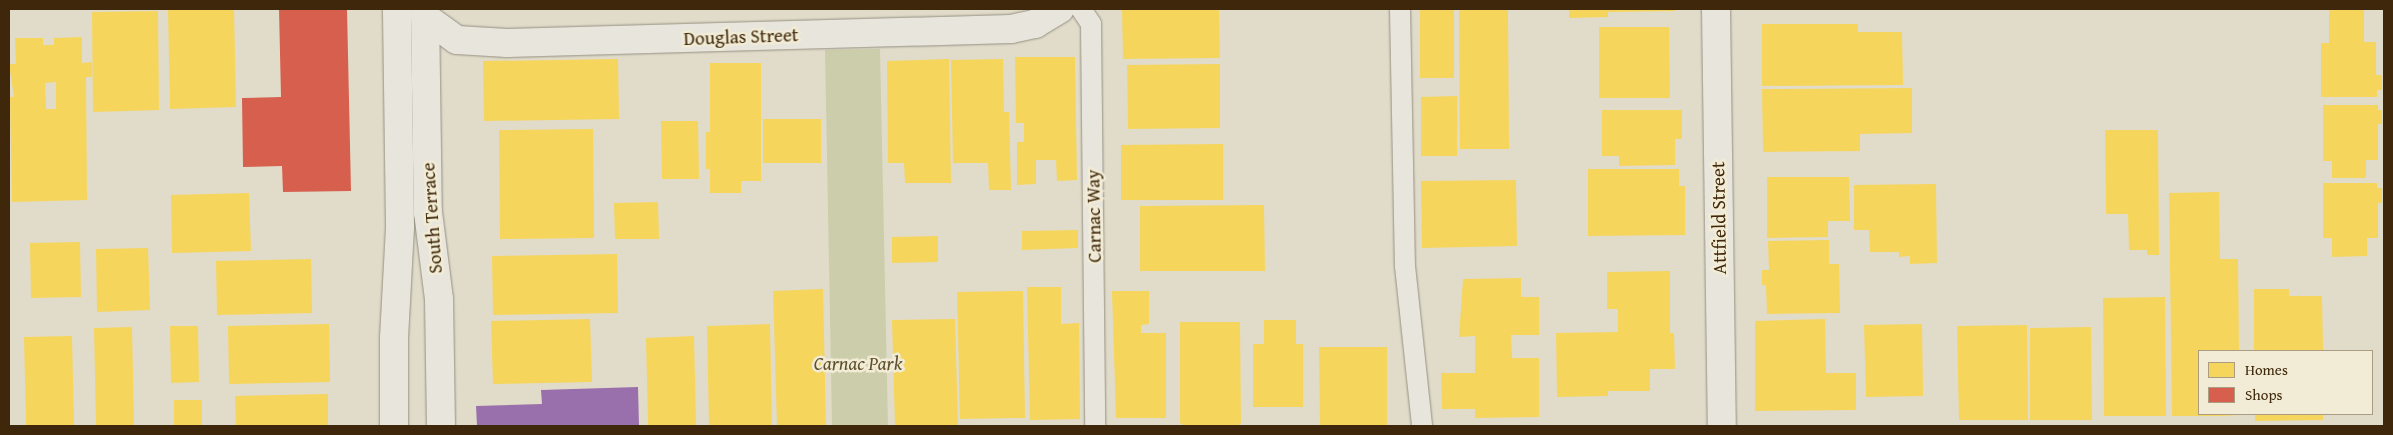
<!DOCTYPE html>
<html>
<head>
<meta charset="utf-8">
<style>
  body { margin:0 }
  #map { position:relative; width:2393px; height:435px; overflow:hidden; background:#e1dcca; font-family:"Gentium Book Plus",serif }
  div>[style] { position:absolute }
  .green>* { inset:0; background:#ccceab }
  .homes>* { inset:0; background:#f6d55c }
  .shops>* { inset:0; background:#d6604d }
  .offices>* { inset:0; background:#9970ab }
  .roads { filter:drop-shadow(0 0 1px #969082) drop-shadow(0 0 1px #969082) }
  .service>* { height:20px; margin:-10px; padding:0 10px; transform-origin:10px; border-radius:10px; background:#e8e5dc }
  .minor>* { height:28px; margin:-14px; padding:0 14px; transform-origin:14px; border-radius:14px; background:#e8e5dc }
  .tertiary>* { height:28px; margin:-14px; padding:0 14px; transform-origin:14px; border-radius:14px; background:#e8e5dc }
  span { translate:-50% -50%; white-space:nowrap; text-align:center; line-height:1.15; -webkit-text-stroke:5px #f2ecd6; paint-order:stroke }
  .street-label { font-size:19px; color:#3e270a }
  .park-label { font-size:19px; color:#5d4e2c; font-style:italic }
  .frame { position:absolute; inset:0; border:10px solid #3e270a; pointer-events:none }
  .legend { position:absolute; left:2198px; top:350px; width:175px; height:65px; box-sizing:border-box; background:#f2ecd6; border:1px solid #aa9d84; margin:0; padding:6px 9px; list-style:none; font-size:15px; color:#3e270a }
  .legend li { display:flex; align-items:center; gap:10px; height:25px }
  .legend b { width:25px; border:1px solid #aa9d84 }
</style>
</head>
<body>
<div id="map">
  <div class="green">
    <div style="clip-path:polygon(880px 49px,888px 426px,832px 426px,825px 50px)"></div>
  </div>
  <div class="homes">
    <div style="clip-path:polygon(168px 9px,234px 9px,236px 107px,170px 109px)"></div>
    <div style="clip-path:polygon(1122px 9px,1219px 9px,1220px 58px,1123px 59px)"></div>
    <div style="clip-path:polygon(1420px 9px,1454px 9px,1454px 78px,1420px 78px)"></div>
    <div style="clip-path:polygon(1459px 9px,1508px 9px,1509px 149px,1460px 149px)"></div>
    <div style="clip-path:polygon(1569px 9px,1675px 9px,1675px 11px,1608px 12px,1608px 17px,1569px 18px)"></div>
    <div style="clip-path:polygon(2329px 9px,2364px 9px,2364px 42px,2376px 42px,2376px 75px,2382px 75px,2382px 90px,2377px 90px,2377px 97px,2321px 97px,2321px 43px,2329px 43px)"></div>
    <div style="clip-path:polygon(158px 11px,159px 110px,93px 112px,92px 12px)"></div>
    <div style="clip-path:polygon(1762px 24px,1858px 24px,1858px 32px,1902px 32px,1903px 85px,1762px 86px)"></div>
    <div style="clip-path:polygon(1599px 27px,1669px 27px,1670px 98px,1599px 98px)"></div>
    <div style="clip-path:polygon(evenodd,82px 37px,82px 63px,92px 62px,92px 77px,86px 77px,87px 200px,12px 202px,10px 97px,14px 97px,9px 64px,16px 64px,15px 38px,43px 38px,43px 45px,54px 45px,54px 38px,82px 37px,56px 82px,56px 109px,46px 109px,45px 83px,56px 82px)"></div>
    <div style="clip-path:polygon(1015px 57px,1075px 57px,1077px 180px,1057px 181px,1056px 160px,1036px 160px,1036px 184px,1017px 185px,1017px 142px,1024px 142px,1024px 123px,1016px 123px)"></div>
    <div style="clip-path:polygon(618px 59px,619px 119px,484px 121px,483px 61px)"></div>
    <div style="clip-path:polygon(949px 59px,951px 183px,905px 183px,904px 163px,888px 163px,887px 61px)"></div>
    <div style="clip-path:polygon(1003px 59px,1004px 112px,1009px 112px,1011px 190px,989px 190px,988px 163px,953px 163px,951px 60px)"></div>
    <div style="clip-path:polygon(710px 63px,761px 63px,761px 181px,741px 181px,741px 193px,710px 193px,710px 169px,706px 169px,706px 132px,710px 132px)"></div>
    <div style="clip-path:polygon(1220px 64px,1220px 128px,1128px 129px,1127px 65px)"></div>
    <div style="clip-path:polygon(1912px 88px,1912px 133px,1860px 134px,1860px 151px,1763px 152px,1762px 89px)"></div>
    <div style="clip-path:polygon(1457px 96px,1457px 156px,1421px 156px,1421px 97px)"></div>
    <div style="clip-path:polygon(2323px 105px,2378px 105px,2378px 110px,2382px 110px,2382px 124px,2378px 124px,2378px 160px,2366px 160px,2366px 178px,2332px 178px,2332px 161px,2323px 161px)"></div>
    <div style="clip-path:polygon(1602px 110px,1682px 110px,1682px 139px,1675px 139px,1675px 165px,1619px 166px,1619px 156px,1602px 156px)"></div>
    <div style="clip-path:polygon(763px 119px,821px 119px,821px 163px,763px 163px)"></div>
    <div style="clip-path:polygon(661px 121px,698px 121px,699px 179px,662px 179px)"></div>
    <div style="clip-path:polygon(593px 129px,594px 238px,500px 239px,499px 130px)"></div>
    <div style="clip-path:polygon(2105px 130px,2158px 130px,2159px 255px,2147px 255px,2147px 250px,2129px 250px,2128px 214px,2106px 214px)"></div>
    <div style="clip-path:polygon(1223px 144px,1223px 200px,1121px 200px,1121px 145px)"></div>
    <div style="clip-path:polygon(1588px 169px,1679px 169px,1679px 186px,1685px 186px,1685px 235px,1588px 236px)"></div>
    <div style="clip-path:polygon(1767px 177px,1849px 177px,1850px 221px,1828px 221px,1828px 237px,1767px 238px)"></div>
    <div style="clip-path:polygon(1516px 180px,1517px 246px,1422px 248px,1421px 181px)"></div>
    <div style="clip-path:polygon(2323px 183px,2377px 183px,2377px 188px,2382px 188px,2382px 203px,2378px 203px,2378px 238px,2367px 238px,2367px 256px,2332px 257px,2332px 238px,2323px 238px)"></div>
    <div style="clip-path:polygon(1936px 184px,1937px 263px,1910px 264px,1910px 256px,1899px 257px,1899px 252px,1870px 252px,1869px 230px,1854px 230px,1854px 185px)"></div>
    <div style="clip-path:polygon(2219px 192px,2220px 259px,2238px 259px,2239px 351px,2199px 351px,2199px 414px,2240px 416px,2172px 416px,2169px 193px)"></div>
    <div style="clip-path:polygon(249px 193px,251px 251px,172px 253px,171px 195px)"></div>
    <div style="clip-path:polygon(658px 202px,659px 239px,615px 239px,614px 203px)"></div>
    <div style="clip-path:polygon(1264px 205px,1265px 271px,1140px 271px,1140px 206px)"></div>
    <div style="clip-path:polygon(1078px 230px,1078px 248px,1022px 250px,1022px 231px)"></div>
    <div style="clip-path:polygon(938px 236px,938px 262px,892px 263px,892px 237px)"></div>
    <div style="clip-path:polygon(1829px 240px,1829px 264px,1839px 264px,1840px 313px,1767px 314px,1766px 285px,1762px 285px,1762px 270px,1769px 270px,1768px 241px)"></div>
    <div style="clip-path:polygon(80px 242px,81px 297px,31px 298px,30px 243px)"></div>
    <div style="clip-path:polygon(148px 248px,150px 310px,97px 312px,96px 249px)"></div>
    <div style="clip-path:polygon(617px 254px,618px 313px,493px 315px,492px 256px)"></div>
    <div style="clip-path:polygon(311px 259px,312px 313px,217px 315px,216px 261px)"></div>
    <div style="clip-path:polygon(1670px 271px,1670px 333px,1674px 333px,1675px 369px,1650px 369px,1650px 391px,1608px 391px,1608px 396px,1557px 397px,1556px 333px,1618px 332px,1618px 309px,1607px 309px,1607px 272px)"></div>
    <div style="clip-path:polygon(1521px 278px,1521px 297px,1539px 297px,1539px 335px,1511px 335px,1512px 358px,1539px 358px,1539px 417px,1475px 418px,1475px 409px,1442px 409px,1441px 373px,1475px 373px,1475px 336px,1459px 337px,1463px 279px)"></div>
    <div style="clip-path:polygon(1027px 287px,1061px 287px,1061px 324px,1079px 323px,1080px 419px,1030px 420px)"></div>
    <div style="clip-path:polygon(823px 289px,826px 426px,777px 426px,773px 291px)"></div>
    <div style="clip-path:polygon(2254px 289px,2289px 289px,2289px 296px,2322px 296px,2323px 351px,2254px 351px)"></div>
    <div style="clip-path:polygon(1023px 291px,1025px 418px,960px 419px,957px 292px)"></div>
    <div style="clip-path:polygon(1112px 291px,1149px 291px,1149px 324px,1141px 325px,1141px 333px,1166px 333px,1166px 418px,1116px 418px)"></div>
    <div style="clip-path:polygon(2165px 297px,2166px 416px,2104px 416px,2103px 298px)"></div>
    <div style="clip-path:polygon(590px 319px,592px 382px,493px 384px,491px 321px)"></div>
    <div style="clip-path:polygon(955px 319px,958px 426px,895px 426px,892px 320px)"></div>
    <div style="clip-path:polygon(1825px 319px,1826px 373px,1856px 373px,1856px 410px,1755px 411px,1755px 321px)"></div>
    <div style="clip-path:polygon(1264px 320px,1296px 320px,1296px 344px,1303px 344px,1303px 407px,1253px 407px,1253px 344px,1264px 344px)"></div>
    <div style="clip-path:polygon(1180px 322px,1240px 322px,1241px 423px,1238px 426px,1185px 426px,1180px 423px)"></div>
    <div style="clip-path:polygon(329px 324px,330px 382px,229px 384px,228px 326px)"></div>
    <div style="clip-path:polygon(770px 324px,772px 426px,709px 426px,707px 326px)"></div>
    <div style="clip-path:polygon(1922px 324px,1923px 396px,1866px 397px,1864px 325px)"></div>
    <div style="clip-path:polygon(2027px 325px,2028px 420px,1959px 420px,1957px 326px)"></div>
    <div style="clip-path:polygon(170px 326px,198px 326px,199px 382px,171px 383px)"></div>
    <div style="clip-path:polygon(132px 327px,134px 426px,96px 426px,94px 328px)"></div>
    <div style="clip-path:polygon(2091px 327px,2092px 420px,2030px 420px,2030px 328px)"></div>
    <div style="clip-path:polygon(72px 336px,74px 426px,26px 426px,24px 337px)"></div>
    <div style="clip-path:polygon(694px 336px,696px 426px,648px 426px,646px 338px)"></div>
    <div style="clip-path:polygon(1319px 347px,1387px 347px,1387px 426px,1320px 426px)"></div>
    <div style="clip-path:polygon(328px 394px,328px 426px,236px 426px,235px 396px)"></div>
    <div style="clip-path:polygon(174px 400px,202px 400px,202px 426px,174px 426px)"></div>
    <div style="clip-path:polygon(2255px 414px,2323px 414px,2323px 420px,2255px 421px)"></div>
  </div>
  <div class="shops">
    <div style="clip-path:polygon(279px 9px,347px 9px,351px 191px,283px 192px,282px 166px,243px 167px,242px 98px,281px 97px)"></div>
  </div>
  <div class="offices">
    <div style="clip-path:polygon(638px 387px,639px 426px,477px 426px,476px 406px,542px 404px,541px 390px)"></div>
  </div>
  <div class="roads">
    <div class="service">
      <div style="left:1081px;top:9px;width:18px;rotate:56deg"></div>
      <div style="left:1091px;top:24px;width:402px;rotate:89.4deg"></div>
      <div style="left:1400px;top:9px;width:257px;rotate:88.9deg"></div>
      <div style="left:1405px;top:266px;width:161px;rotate:83.9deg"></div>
    </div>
    <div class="minor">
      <div style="left:1716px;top:9px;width:417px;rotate:89.2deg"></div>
      <div style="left:425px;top:17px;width:39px;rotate:36deg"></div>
      <div style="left:457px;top:40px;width:50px;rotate:3.4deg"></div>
      <div style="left:507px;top:43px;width:504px;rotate:-1.59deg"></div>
      <div style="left:1011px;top:29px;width:25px;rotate:-12deg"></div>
      <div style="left:1035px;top:24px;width:29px;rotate:-31deg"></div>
    </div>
    <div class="tertiary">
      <div style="left:425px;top:9px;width:203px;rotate:89.2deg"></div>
      <div style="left:428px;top:212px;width:88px;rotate:82.8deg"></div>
      <div style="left:439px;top:299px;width:127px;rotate:89.1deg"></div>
      <div style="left:394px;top:426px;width:88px;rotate:-90deg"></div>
      <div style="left:394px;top:338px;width:111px;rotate:-86.9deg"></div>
      <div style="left:400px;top:227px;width:218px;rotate:-90.8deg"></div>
    </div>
  </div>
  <div class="street-label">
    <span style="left:741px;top:37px;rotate:-2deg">Douglas Street</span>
    <span style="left:1094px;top:216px;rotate:-91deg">Carnac Way</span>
    <span style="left:432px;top:218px;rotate:-94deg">South Terrace</span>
    <span style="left:1719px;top:218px;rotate:-91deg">Attfield Street</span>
  </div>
  <div class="park-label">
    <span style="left:858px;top:364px">Carnac Park</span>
  </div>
  <div class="frame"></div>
  <ul class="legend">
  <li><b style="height:14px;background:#f6d55c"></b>Homes</li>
  <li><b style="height:14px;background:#d6604d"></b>Shops</li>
  </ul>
</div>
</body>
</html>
